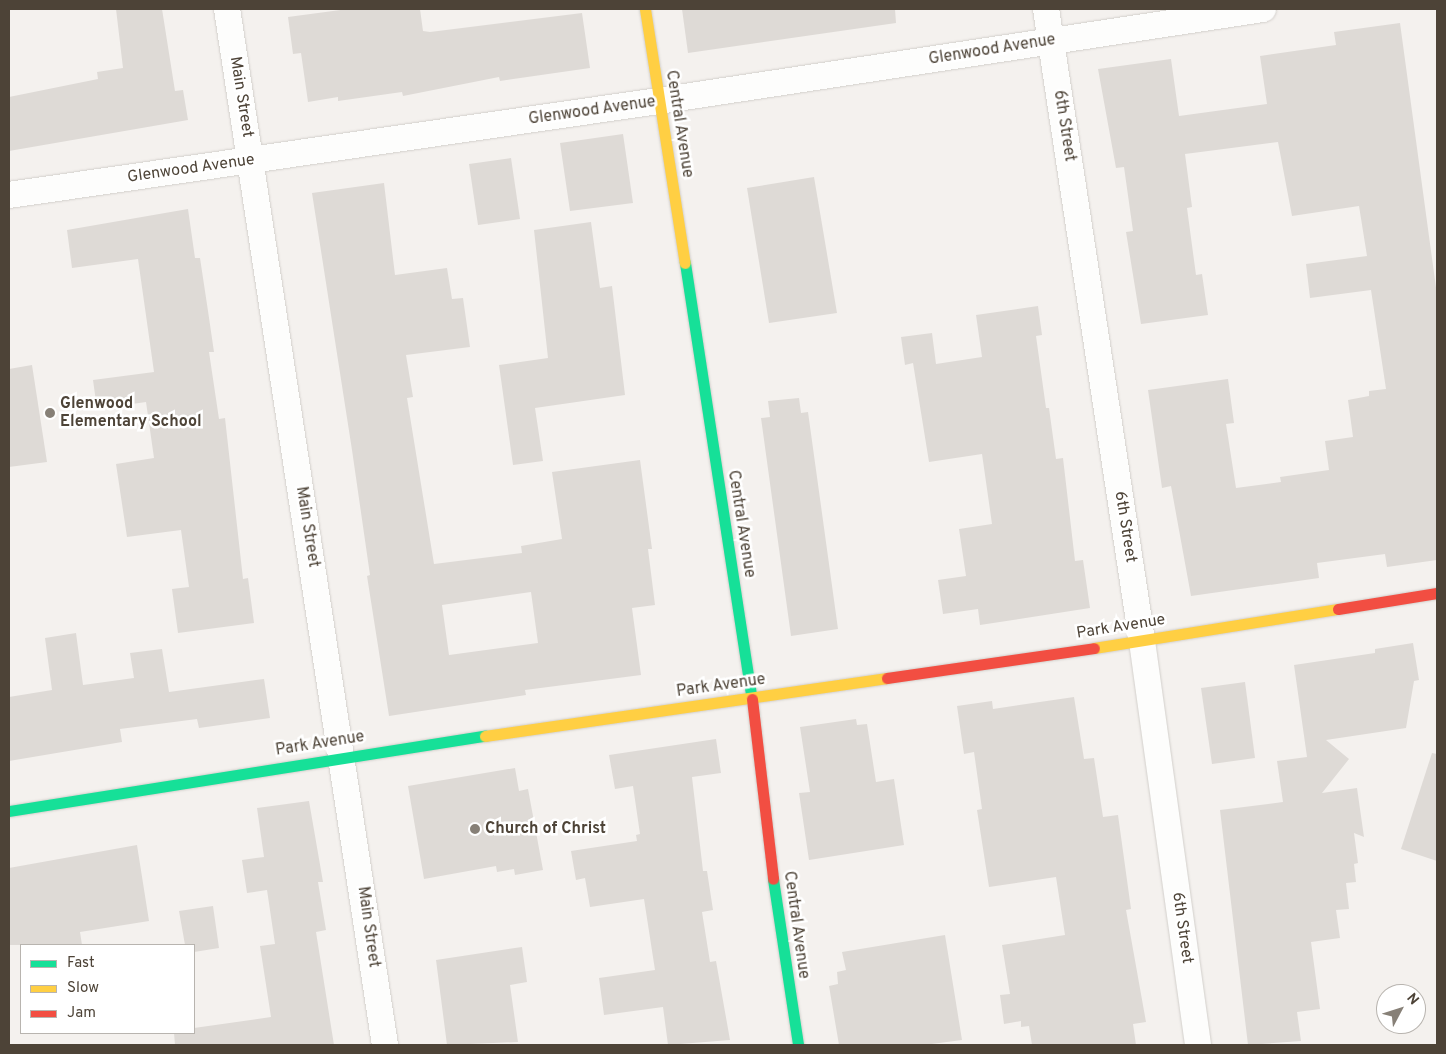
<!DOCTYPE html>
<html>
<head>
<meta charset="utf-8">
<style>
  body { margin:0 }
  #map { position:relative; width:1446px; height:1054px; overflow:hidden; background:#f4f1ee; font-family:Overpass,sans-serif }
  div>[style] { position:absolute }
  .building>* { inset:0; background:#dedad6 }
  .roads { filter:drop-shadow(0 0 1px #d2cfcb) drop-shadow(0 0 1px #d2cfcb) }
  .street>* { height:26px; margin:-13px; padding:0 13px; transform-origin:13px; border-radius:13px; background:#fdfdfc }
  .fast>* { height:11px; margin:-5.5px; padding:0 5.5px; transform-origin:5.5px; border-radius:5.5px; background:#16e098 }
  .slow>* { height:11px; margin:-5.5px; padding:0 5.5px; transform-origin:5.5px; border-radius:5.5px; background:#ffcf43 }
  .jam>* { height:11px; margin:-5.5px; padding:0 5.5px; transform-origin:5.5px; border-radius:5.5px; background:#f24e42 }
  .dots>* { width:14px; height:14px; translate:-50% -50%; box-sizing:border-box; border:2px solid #fff; border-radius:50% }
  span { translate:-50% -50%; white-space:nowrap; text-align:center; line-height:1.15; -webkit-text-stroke:5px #fff; paint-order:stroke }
  .street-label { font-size:16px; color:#4d4337 }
  .poi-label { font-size:16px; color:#4d4337; font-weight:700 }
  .left { translate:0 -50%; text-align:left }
  .frame { position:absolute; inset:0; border:10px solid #4d4337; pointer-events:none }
  .legend { position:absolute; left:20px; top:944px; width:175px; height:90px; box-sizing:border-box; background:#fff; border:1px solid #b8b4af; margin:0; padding:6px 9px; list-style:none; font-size:15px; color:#4d4337 }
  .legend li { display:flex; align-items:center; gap:10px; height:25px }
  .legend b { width:25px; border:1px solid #b8b4af }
  .north { position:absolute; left:1376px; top:984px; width:50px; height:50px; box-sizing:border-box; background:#fff; border:1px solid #b8b4af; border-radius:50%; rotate:50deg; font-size:14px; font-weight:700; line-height:20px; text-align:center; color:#4d4337 }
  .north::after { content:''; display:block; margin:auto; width:18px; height:22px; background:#878077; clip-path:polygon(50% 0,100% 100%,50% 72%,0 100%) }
</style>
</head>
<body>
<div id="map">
  <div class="building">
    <div style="clip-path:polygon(116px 9px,162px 9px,175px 91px,183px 90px,188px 120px,9px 151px,9px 97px,98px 79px,97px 72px,123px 68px)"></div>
    <div style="clip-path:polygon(348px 9px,420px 9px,423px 31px,430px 32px,582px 13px,590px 68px,500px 81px,499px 77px,403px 96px,402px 92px,338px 101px,338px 97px,308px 102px,301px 53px,293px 54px,288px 17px)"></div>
    <div style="clip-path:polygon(682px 9px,895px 9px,896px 23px,688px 53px)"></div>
    <div style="clip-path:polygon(1400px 23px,1437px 295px,1437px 560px,1387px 567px,1385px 554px,1317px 563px,1319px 578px,1191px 596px,1171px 486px,1162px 488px,1148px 390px,1228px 379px,1234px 423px,1226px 424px,1236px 488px,1281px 482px,1280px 477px,1329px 470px,1325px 441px,1353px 437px,1348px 400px,1369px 396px,1369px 391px,1386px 389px,1371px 290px,1310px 298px,1306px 264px,1367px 256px,1359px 206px,1292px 216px,1278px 142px,1185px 154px,1192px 207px,1187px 208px,1196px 275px,1202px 274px,1208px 315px,1141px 324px,1126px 232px,1133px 231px,1124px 167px,1116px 168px,1098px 69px,1171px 59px,1179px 116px,1267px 104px,1260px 56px,1336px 45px,1334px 32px)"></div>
    <div style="clip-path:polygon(623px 134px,633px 203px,570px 211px,560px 143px)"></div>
    <div style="clip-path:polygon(511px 158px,520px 219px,478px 225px,469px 164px)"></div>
    <div style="clip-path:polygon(814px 177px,837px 313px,769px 323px,747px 188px)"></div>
    <div style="clip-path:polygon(evenodd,384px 183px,395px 275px,447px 268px,452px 299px,463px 298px,470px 347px,406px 355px,413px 397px,407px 398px,434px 564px,522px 553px,521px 546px,562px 539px,552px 472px,640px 460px,652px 549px,648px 549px,655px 605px,632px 608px,641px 675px,525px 690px,526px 695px,389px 716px,367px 576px,370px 575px,352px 450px,312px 193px,384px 183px,531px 592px,538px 643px,449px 655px,442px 605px,531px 592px)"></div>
    <div style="clip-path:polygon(188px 209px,195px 258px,200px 258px,208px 311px,214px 352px,209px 352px,219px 419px,225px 418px,243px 579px,248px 578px,254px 623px,178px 633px,172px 589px,189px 587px,181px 530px,127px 537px,116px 464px,154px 458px,146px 402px,97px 409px,93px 380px,154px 372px,138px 259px,72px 268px,67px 230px)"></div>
    <div style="clip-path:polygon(591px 222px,600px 288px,612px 286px,625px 395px,535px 408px,543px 461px,513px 465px,499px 365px,548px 358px,534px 230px)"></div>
    <div style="clip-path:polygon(1038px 306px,1042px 335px,1036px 336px,1046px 408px,1049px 408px,1056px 459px,1063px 458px,1075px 561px,1083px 560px,1090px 608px,980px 625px,978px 609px,943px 614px,938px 580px,966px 576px,959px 529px,992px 524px,982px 454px,929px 462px,913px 363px,905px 365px,901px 337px,932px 333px,936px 364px,982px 357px,976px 315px)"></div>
    <div style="clip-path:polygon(32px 365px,47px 462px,9px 467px,9px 369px)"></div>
    <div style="clip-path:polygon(799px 398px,801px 413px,808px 412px,838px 629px,791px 636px,761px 418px,770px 417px,768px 401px)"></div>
    <div style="clip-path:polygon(76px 633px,83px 685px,134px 678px,130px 653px,162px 649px,169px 692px,264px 679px,270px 718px,199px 728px,197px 719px,120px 729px,122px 742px,9px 761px,9px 697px,52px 690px,45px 638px)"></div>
    <div style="clip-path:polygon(1413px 643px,1419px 680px,1414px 681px,1406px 728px,1326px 740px,1349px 759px,1322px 793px,1357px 788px,1364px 837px,1354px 833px,1358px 863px,1354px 864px,1356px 882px,1346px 883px,1349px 909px,1336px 910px,1340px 938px,1311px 942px,1320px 1009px,1297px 1012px,1301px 1041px,1248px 1045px,1220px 810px,1283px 802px,1277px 761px,1307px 757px,1294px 665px,1375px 653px,1375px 649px)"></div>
    <div style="clip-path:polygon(1245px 682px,1255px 758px,1212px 764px,1201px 688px)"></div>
    <div style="clip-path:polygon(1074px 697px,1084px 759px,1094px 758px,1103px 817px,1118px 815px,1131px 909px,1126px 910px,1146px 1022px,1133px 1024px,1136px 1045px,1032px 1045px,1029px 1026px,1021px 1027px,1021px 1021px,1004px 1024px,1000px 995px,1010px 994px,1002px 945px,1065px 935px,1056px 877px,989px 887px,977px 810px,982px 809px,974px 752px,964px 754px,957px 706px,992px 701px,993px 709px)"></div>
    <div style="clip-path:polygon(856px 719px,857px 725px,867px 724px,876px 782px,894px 779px,904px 845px,809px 860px,799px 793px,810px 792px,800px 727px)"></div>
    <div style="clip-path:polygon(716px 739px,721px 773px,692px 777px,703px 871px,707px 871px,713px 910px,702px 912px,710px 962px,716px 961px,730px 1040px,668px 1045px,663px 1007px,604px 1015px,599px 978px,655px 970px,644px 899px,590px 907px,585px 878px,576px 880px,571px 851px,637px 841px,636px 835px,640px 834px,633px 786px,615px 789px,609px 755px)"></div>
    <div style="clip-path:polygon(1432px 753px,1437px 754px,1437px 861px,1401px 849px)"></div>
    <div style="clip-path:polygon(515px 768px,519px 791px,528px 789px,543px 870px,515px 875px,514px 869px,497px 872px,496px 866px,424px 879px,408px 786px)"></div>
    <div style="clip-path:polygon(309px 801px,323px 882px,318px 882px,326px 930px,316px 932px,334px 1045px,175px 1045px,174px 1033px,194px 1033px,194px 1028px,271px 1017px,260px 946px,275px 944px,267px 890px,247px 893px,242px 860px,264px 857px,257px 808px)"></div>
    <div style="clip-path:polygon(137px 845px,149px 921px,80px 932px,82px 945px,9px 945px,9px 868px)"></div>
    <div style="clip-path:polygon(213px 906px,219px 948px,194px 952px,194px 945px,185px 945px,179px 911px)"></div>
    <div style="clip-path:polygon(945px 935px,962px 1040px,924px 1045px,839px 1045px,829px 986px,838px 984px,837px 972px,846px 970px,842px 952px)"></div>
    <div style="clip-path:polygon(522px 947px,527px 982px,510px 985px,518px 1042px,447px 1045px,436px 960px)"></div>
  </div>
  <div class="roads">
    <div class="street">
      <div style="left:227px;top:9px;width:1048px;rotate:81.33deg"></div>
      <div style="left:1046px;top:9px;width:639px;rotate:81.36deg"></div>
      <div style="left:1142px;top:641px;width:408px;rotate:82.1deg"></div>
      <div style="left:9px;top:195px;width:656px;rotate:-8.24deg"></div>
      <div style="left:658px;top:101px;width:612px;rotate:-8.65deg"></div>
    </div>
    <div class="fast">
      <div style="left:685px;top:263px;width:441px;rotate:81.3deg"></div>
      <div style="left:9px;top:811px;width:482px;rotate:-9deg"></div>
      <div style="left:773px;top:879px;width:168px;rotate:81.4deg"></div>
    </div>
    <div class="slow">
      <div style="left:645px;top:9px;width:257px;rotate:81.1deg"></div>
      <div style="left:1094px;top:648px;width:247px;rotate:-9.1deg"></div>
      <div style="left:485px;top:736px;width:406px;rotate:-8.2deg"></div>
    </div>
    <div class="jam">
      <div style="left:1338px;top:609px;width:100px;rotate:-9.2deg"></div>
      <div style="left:887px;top:678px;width:209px;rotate:-8.2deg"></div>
      <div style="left:752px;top:699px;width:181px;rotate:83.3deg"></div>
    </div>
  </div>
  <div class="dots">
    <div style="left:50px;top:413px;background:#878077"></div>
    <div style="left:475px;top:829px;background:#878077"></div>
  </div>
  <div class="street-label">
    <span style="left:992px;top:50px;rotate:-9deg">Glenwood Avenue</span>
    <span style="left:241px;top:97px;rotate:81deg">Main Street</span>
    <span style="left:592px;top:111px;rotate:-8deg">Glenwood Avenue</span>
    <span style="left:679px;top:124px;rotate:81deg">Central Avenue</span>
    <span style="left:1064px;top:126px;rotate:81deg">6th Street</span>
    <span style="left:191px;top:169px;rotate:-8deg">Glenwood Avenue</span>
    <span style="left:741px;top:524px;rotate:81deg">Central Avenue</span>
    <span style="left:307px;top:527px;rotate:81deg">Main Street</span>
    <span style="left:1125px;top:527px;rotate:81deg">6th Street</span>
    <span style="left:1121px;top:627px;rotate:-9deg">Park Avenue</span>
    <span style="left:721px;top:686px;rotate:-8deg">Park Avenue</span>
    <span style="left:320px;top:744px;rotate:-9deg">Park Avenue</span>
    <span style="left:796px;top:925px;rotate:82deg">Central Avenue</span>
    <span style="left:368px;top:927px;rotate:82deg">Main Street</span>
    <span style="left:1182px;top:928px;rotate:82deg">6th Street</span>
  </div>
  <div class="poi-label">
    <span class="left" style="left:60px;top:413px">Glenwood<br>Elementary School</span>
    <span class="left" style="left:485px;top:829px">Church of Christ</span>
  </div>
  <div class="frame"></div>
  <ul class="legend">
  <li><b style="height:6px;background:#16e098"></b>Fast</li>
  <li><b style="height:6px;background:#ffcf43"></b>Slow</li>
  <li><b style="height:6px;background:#f24e42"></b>Jam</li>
  </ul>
  <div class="north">N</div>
</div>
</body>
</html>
